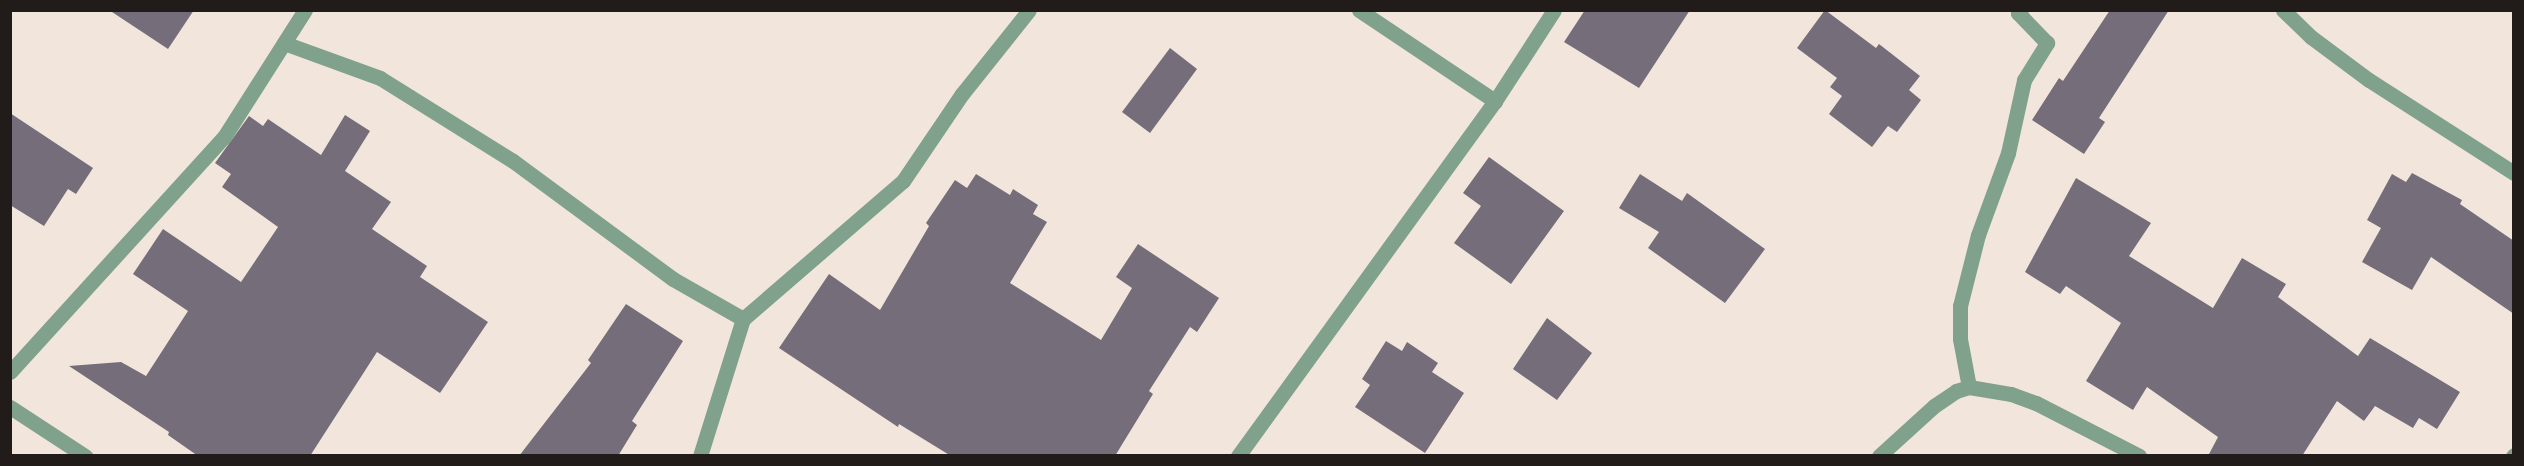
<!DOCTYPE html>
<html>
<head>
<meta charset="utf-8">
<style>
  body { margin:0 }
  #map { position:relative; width:2524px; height:466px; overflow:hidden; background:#f2e6dc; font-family:Ubuntu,sans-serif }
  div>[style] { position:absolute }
  .building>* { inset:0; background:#756e7a }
  .minor>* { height:15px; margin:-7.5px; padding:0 7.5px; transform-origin:7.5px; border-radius:7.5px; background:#80a18c }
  span { translate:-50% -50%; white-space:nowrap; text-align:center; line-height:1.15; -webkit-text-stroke:6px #fff; paint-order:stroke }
  .frame { position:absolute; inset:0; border:12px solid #211c19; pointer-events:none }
</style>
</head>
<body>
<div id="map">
  <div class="building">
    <div style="clip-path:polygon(109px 10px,194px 10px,168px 49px)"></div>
    <div style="clip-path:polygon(1585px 10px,1690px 10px,1639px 88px,1564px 42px)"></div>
    <div style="clip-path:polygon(1825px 10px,1876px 48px,1879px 44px,1920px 76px,1909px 90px,1921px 100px,1897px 132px,1888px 126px,1872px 147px,1829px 114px,1842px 96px,1830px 87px,1837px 78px,1797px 48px)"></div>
    <div style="clip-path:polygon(2110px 10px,2169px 10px,2099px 118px,2105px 122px,2084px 154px,2032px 120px,2059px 78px,2063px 81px)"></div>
    <div style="clip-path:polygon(1170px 48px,1197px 69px,1150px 133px,1122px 112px)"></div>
    <div style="clip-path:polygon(10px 113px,93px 168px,76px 194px,68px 189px,44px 226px,10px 205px)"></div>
    <div style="clip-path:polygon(345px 115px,370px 131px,345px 171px,391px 202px,372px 229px,427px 266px,420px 277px,488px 322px,440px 393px,377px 352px,310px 456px,198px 456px,168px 435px,169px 432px,69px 366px,121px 362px,146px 376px,188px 311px,133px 274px,163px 229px,241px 282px,278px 227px,222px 187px,231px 174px,215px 163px,249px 116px,263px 126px,268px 119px,321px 155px)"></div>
    <div style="clip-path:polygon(1489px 157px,1564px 211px,1511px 284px,1454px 243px,1481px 206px,1463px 193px)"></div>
    <div style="clip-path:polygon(2412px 173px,2462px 200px,2460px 204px,2514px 241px,2514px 314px,2431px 257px,2412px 290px,2362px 262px,2381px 228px,2367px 220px,2392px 174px,2406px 182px)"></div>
    <div style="clip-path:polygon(976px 174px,1010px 195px,1013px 189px,1038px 205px,1033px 214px,1047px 222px,1010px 283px,1101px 340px,1132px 288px,1116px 277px,1138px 244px,1219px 298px,1197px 332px,1190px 327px,1149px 391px,1153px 394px,1115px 456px,951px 456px,899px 424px,898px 427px,779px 348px,829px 274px,880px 310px,929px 226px,926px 223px,955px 180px,967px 188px)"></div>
    <div style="clip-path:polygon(1640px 174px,1682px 201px,1687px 193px,1765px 249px,1725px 303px,1648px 248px,1659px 232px,1619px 208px)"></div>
    <div style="clip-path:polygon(2076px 178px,2151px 223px,2129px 256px,2213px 308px,2242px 258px,2286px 284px,2278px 297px,2358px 356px,2370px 338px,2460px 392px,2437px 429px,2419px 418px,2413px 428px,2375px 406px,2364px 421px,2337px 401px,2302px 456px,2208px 456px,2218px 437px,2147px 387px,2133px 410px,2086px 381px,2121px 323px,2066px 286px,2060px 294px,2025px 272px)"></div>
    <div style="clip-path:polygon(626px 304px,683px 341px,632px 421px,637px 425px,618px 456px,519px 456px,591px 363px,588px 360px)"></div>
    <div style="clip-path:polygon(1547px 318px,1592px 353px,1557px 400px,1513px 369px)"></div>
    <div style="clip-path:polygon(1386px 341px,1402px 351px,1407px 342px,1438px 363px,1432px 372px,1464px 393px,1425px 453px,1355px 407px,1370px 385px,1362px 379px)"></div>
  </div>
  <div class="minor">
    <div style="left:1359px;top:10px;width:164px;rotate:33.8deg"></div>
    <div style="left:2283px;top:10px;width:39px;rotate:44deg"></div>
    <div style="left:2311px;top:37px;width:72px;rotate:36.6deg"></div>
    <div style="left:2369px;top:80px;width:172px;rotate:32.7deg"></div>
    <div style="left:284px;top:43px;width:102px;rotate:20deg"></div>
    <div style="left:380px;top:78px;width:157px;rotate:32deg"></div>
    <div style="left:513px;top:161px;width:199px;rotate:36.4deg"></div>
    <div style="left:673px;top:279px;width:81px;rotate:29.7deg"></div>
    <div style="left:10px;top:372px;width:318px;rotate:-47.7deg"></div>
    <div style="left:224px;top:137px;width:151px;rotate:-57.5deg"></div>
    <div style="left:1969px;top:387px;width:49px;rotate:-100.6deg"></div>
    <div style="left:1960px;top:339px;width:33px;rotate:-90deg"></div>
    <div style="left:1960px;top:306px;width:73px;rotate:-75.8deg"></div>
    <div style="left:1978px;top:235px;width:87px;rotate:-69.9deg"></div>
    <div style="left:2008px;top:153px;width:75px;rotate:-77.6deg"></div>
    <div style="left:2024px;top:80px;width:44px;rotate:-58.1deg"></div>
    <div style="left:2047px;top:43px;width:42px;rotate:-134deg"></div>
    <div style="left:2018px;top:13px;width:4px;rotate:-45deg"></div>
    <div style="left:10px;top:407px;width:90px;rotate:33.2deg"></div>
    <div style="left:700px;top:456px;width:144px;rotate:-72.6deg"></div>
    <div style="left:743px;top:319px;width:211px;rotate:-40.8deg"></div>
    <div style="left:903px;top:181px;width:105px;rotate:-55.9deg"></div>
    <div style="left:962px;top:94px;width:107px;rotate:-51.4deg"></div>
    <div style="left:1238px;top:456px;width:438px;rotate:-54.1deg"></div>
    <div style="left:1495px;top:101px;width:108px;rotate:-57deg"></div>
    <div style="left:1879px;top:456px;width:74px;rotate:-42.3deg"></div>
    <div style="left:1934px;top:406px;width:27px;rotate:-34deg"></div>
    <div style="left:1956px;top:391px;width:14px;rotate:-17deg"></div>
    <div style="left:1969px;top:387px;width:43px;rotate:9.5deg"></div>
    <div style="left:2011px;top:394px;width:27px;rotate:20deg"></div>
    <div style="left:2036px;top:403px;width:116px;rotate:27.2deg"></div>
    <div style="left:2513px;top:456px;width:1px;rotate:-45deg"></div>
  </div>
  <div class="frame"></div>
</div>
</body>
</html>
